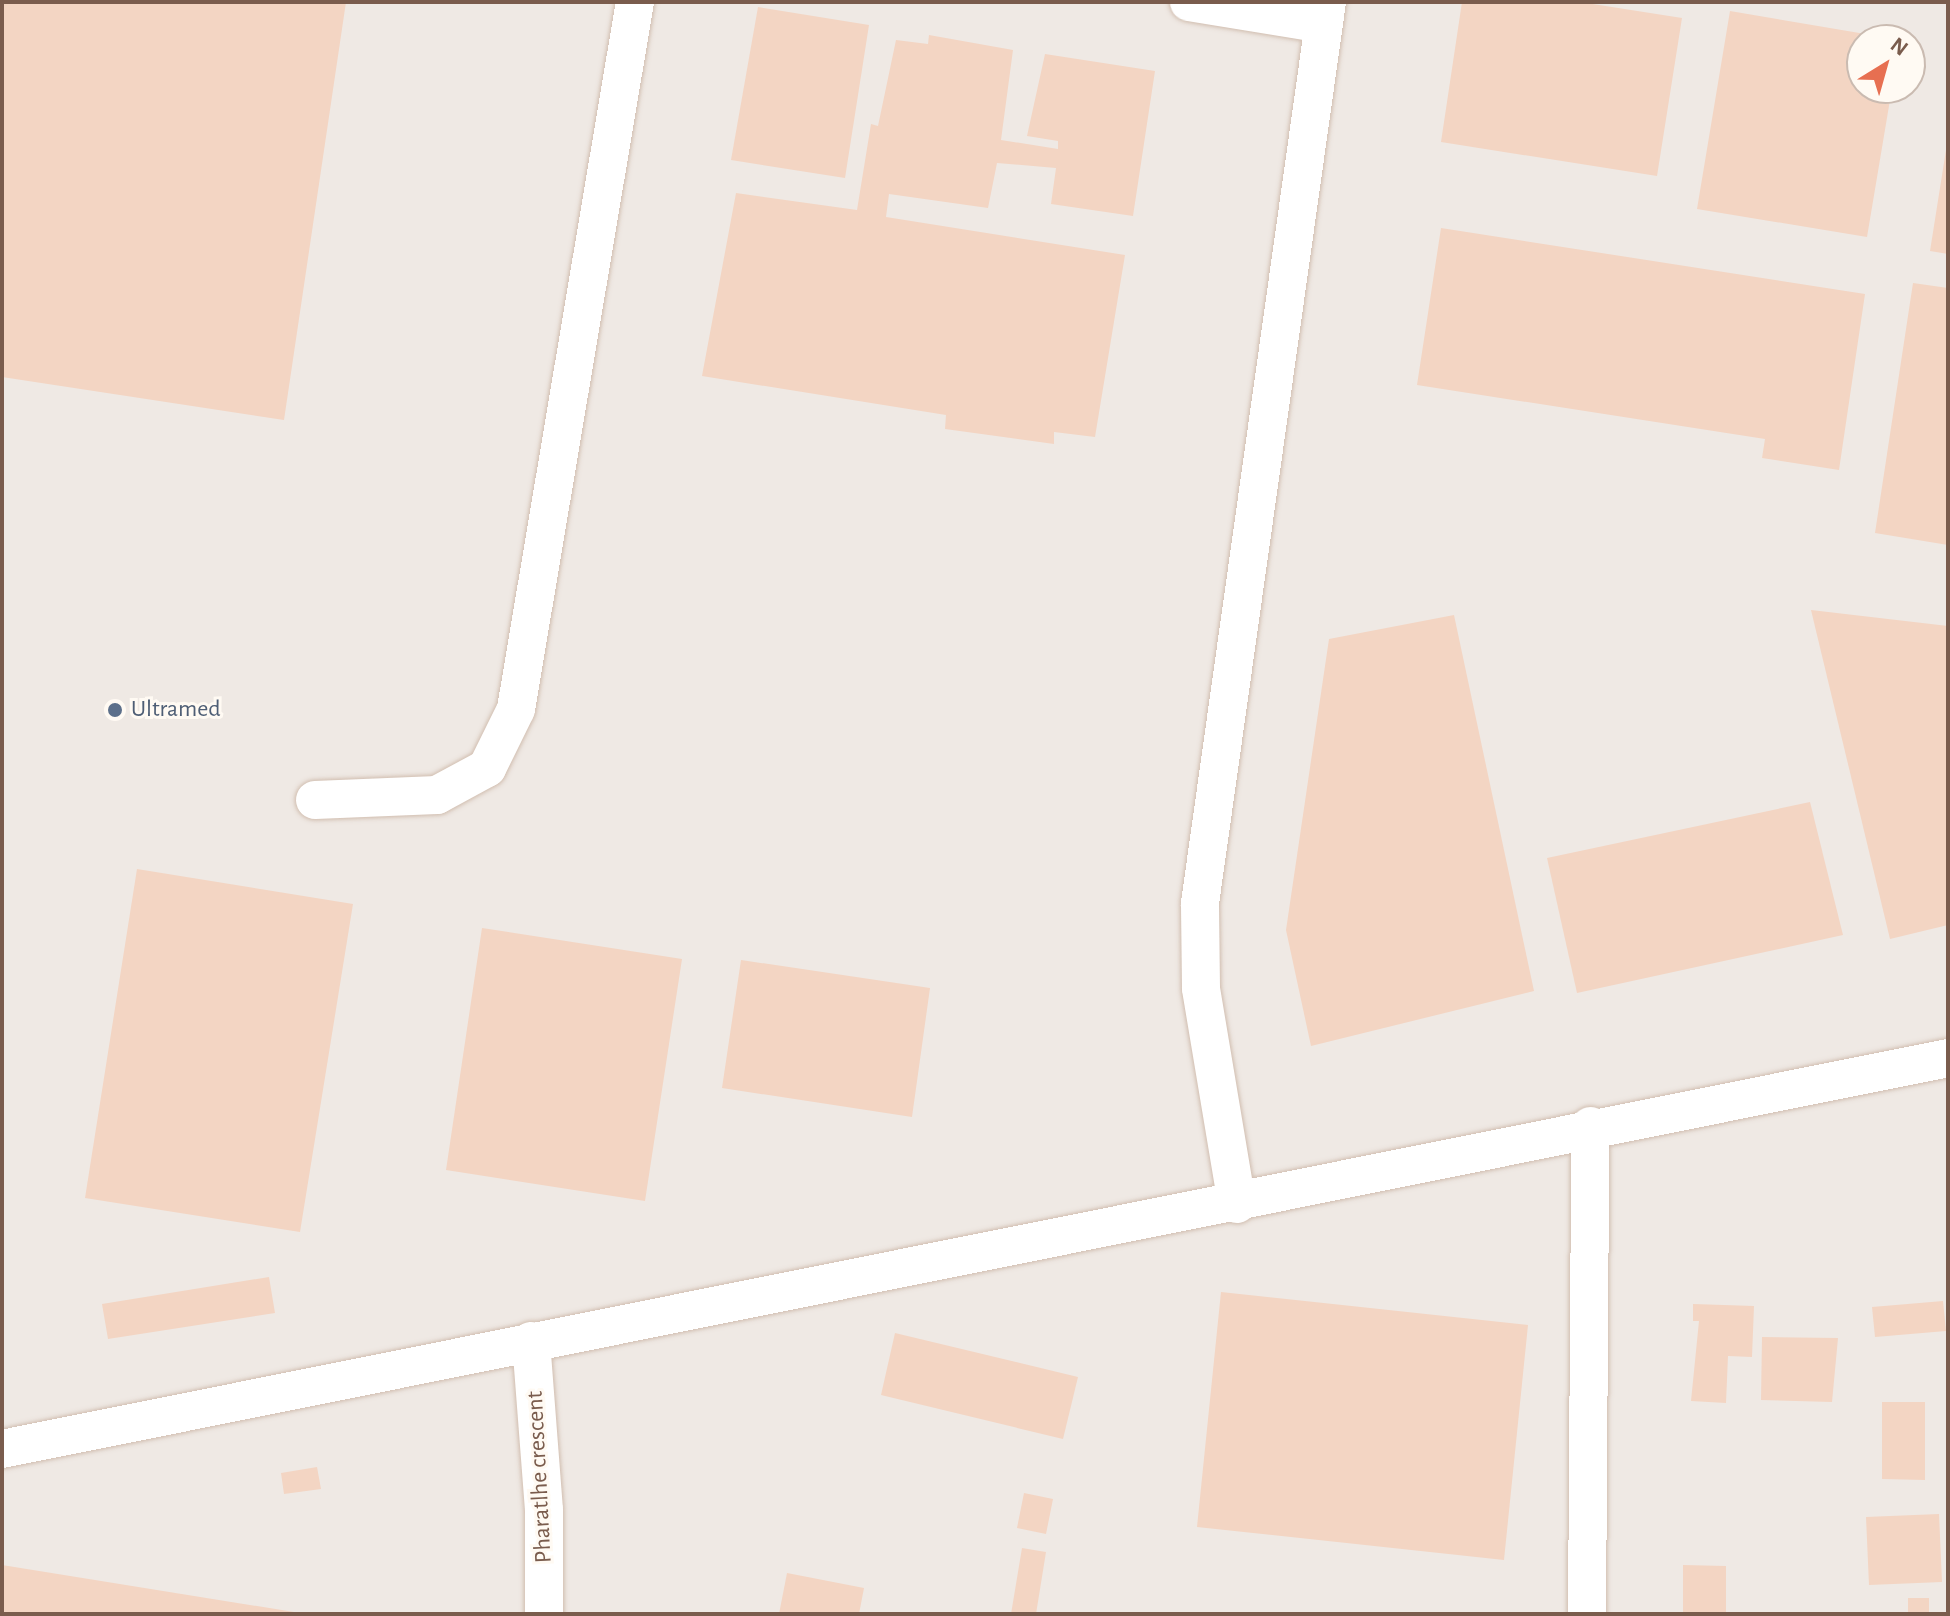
<!DOCTYPE html>
<html>
<head>
<meta charset="utf-8">
<style>
  body { margin:0 }
  #map { position:relative; width:1950px; height:1616px; overflow:hidden; background:#fdf6ec; font-family:"Alegreya Sans",sans-serif }
  div>[style] { position:absolute }
  .industrial>* { inset:0; background:#efe9e4 }
  .building>* { inset:0; background:#f3d5c3 }
  .roads { filter:drop-shadow(0 0 2px #d1beb0) drop-shadow(0 0 2px #d1beb0) }
  .minor>* { height:38px; margin:-19px; padding:0 19px; transform-origin:19px; border-radius:19px; background:#fff }
  .dots>* { width:22px; height:22px; translate:-50% -50%; box-sizing:border-box; border:4px solid #fffaf3; border-radius:50% }
  span { translate:-50% -50%; white-space:nowrap; text-align:center; line-height:1.15; -webkit-text-stroke:6px #fffaf3; paint-order:stroke }
  .service-label { font-size:24px; color:#4e5e75 }
  .left { translate:0 -50%; text-align:left }
  .street-label { font-size:24px; color:#7a5c4d }
  .frame { position:absolute; inset:0; border:4px solid #7a5c4d; pointer-events:none }
  .north { position:absolute; left:1846px; top:24px; width:80px; height:80px; box-sizing:border-box; background:#fffaf3; border:2px solid #cabbb1; border-radius:50%; rotate:37deg; font-size:22px; font-weight:700; line-height:32px; text-align:center; color:#7a5c4d }
  .north::after { content:''; display:block; margin:auto; width:28px; height:36px; background:#e76f51; clip-path:polygon(50% 0,100% 100%,50% 72%,0 100%) }
</style>
</head>
<body>
<div id="map">
  <div class="industrial">
    <div style="clip-path:polygon(evenodd,2px 2px,1948px 2px,1948px 1614px,2px 1614px,2px 2px,1862px 40px,1910px 40px,1910px 88px,1862px 88px,1862px 40px)"></div>
  </div>
  <div class="building">
    <div style="clip-path:polygon(2px 2px,346px 2px,284px 420px,2px 377px)"></div>
    <div style="clip-path:polygon(1462px 2px,1580px 2px,1682px 18px,1657px 176px,1441px 142px)"></div>
    <div style="clip-path:polygon(758px 7px,869px 25px,845px 178px,731px 160px)"></div>
    <div style="clip-path:polygon(1730px 11px,1889px 38px,1862px 40px,1862px 88px,1892px 88px,1867px 237px,1697px 209px)"></div>
    <div style="clip-path:polygon(929px 35px,1013px 50px,1001px 140px,1058px 149px,1058px 141px,1027px 136px,1045px 54px,1155px 71px,1133px 216px,1051px 204px,1056px 168px,997px 163px,988px 208px,889px 194px,886px 217px,1125px 255px,1095px 437px,1054px 432px,1054px 444px,945px 429px,946px 415px,702px 376px,736px 193px,857px 210px,871px 124px,878px 126px,896px 40px,928px 44px)"></div>
    <div style="clip-path:polygon(1946px 150px,1948px 150px,1948px 254px,1930px 251px)"></div>
    <div style="clip-path:polygon(1441px 228px,1865px 294px,1839px 470px,1762px 458px,1765px 439px,1417px 385px)"></div>
    <div style="clip-path:polygon(1913px 283px,1948px 288px,1948px 545px,1875px 533px)"></div>
    <div style="clip-path:polygon(1811px 610px,1948px 626px,1948px 925px,1890px 939px)"></div>
    <div style="clip-path:polygon(1454px 615px,1534px 991px,1311px 1046px,1286px 930px,1329px 639px)"></div>
    <div style="clip-path:polygon(1810px 802px,1843px 935px,1577px 993px,1547px 858px)"></div>
    <div style="clip-path:polygon(137px 869px,353px 904px,300px 1232px,85px 1198px)"></div>
    <div style="clip-path:polygon(482px 928px,682px 959px,645px 1201px,446px 1170px)"></div>
    <div style="clip-path:polygon(741px 960px,930px 988px,912px 1117px,722px 1088px)"></div>
    <div style="clip-path:polygon(269px 1277px,275px 1313px,108px 1339px,102px 1304px)"></div>
    <div style="clip-path:polygon(1221px 1292px,1528px 1325px,1504px 1560px,1197px 1527px)"></div>
    <div style="clip-path:polygon(1943px 1301px,1946px 1331px,1875px 1337px,1872px 1307px)"></div>
    <div style="clip-path:polygon(1693px 1304px,1754px 1306px,1752px 1357px,1728px 1356px,1726px 1403px,1691px 1401px,1699px 1321px,1693px 1321px)"></div>
    <div style="clip-path:polygon(895px 1333px,1078px 1377px,1063px 1439px,881px 1395px)"></div>
    <div style="clip-path:polygon(1762px 1337px,1838px 1338px,1832px 1402px,1761px 1400px)"></div>
    <div style="clip-path:polygon(1882px 1402px,1925px 1402px,1925px 1480px,1882px 1479px)"></div>
    <div style="clip-path:polygon(317px 1467px,321px 1489px,284px 1494px,281px 1473px)"></div>
    <div style="clip-path:polygon(1024px 1493px,1053px 1499px,1046px 1534px,1017px 1528px)"></div>
    <div style="clip-path:polygon(1939px 1514px,1942px 1582px,1869px 1585px,1866px 1517px)"></div>
    <div style="clip-path:polygon(1022px 1548px,1046px 1552px,1036px 1614px,1011px 1614px)"></div>
    <div style="clip-path:polygon(2px 1565px,294px 1612px,294px 1614px,2px 1614px)"></div>
    <div style="clip-path:polygon(1683px 1565px,1726px 1566px,1726px 1614px,1683px 1614px)"></div>
    <div style="clip-path:polygon(787px 1573px,864px 1588px,859px 1614px,779px 1614px)"></div>
    <div style="clip-path:polygon(1908px 1598px,1929px 1598px,1929px 1614px,1908px 1614px)"></div>
  </div>
  <div class="roads">
    <div class="minor">
      <div style="left:1189px;top:2px;width:136px;rotate:9.3deg"></div>
      <div style="left:315px;top:800px;width:122px;rotate:-2.3deg"></div>
      <div style="left:437px;top:795px;width:57px;rotate:-28.4deg"></div>
      <div style="left:487px;top:768px;width:66px;rotate:-63.8deg"></div>
      <div style="left:516px;top:709px;width:717px;rotate:-80.45deg"></div>
      <div style="left:1237px;top:1204px;width:219px;rotate:-99.5deg"></div>
      <div style="left:1201px;top:988px;width:85px;rotate:-90.7deg"></div>
      <div style="left:1200px;top:903px;width:910px;rotate:-81.98deg"></div>
      <div style="left:531px;top:1341px;width:169px;rotate:85.6deg"></div>
      <div style="left:544px;top:1510px;width:104px;rotate:90deg"></div>
      <div style="left:2px;top:1449px;width:1985px;rotate:-11.36deg"></div>
      <div style="left:1587px;top:1614px;width:488px;rotate:-89.6deg"></div>
    </div>
  </div>
  <div class="dots">
    <div style="left:115px;top:710px;background:#5c6f8a"></div>
  </div>
  <div class="service-label">
    <span class="left" style="left:131px;top:710px">Ultramed</span>
  </div>
  <div class="street-label">
    <span style="left:540px;top:1477px;rotate:-93deg">Pharatlhe crescent</span>
  </div>
  <div class="frame"></div>
  <div class="north">N</div>
</div>
</body>
</html>
